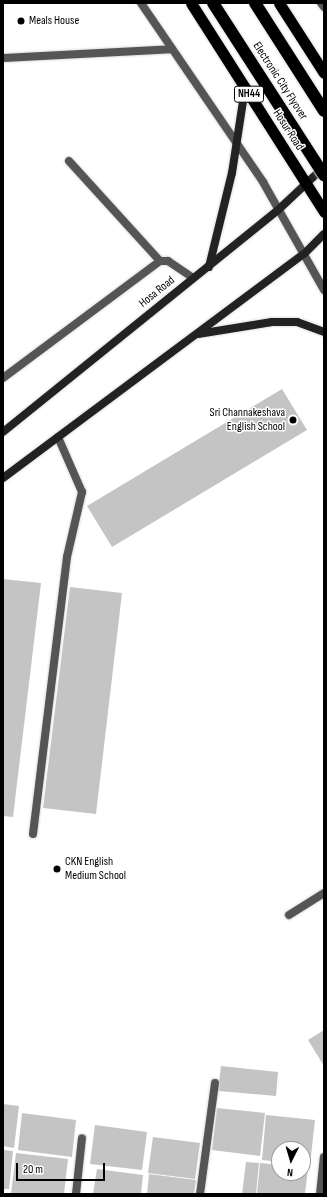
<!DOCTYPE html>
<html>
<head>
<meta charset="utf-8">
<style>
  body { margin:0 }
  #map { position:relative; width:327px; height:1197px; overflow:hidden; background:#fff; font-family:"Sofia Sans Condensed",sans-serif }
  div>[style] { position:absolute }
  .building>* { inset:0; background:#c4c4c4 }
  .roads { filter:drop-shadow(0 0 1px #dbdbdb) drop-shadow(0 0 1px #dbdbdb) }
  .service>* { height:8px; margin:-4px; padding:0 4px; transform-origin:4px; border-radius:4px; background:#555 }
  .minor>* { height:8px; margin:-4px; padding:0 4px; transform-origin:4px; border-radius:4px; background:#555 }
  .tertiary>* { height:8px; margin:-4px; padding:0 4px; transform-origin:4px; border-radius:4px; background:#555 }
  .secondary>* { height:8px; margin:-4px; padding:0 4px; transform-origin:4px; border-radius:4px; background:#222 }
  .trunk>* { height:11px; margin:-5.5px; padding:0 5.5px; transform-origin:5.5px; border-radius:5.5px; background:#000 }
  .motorway>* { height:12px; margin:-6px; padding:0 6px; transform-origin:6px; border-radius:6px; background:#000 }
  .bridges { filter:drop-shadow(0 0 1px #dbdbdb) drop-shadow(0 0 1px #dbdbdb) }
  .motorway-bridge>* { height:12px; margin:-6px; padding:0 6px; transform-origin:6px; border-radius:6px; background:#000 }
  .dots>* { width:11px; height:11px; translate:-50% -50%; box-sizing:border-box; border:2px solid #fff; border-radius:50% }
  span { translate:-50% -50%; white-space:nowrap; text-align:center; line-height:1.15; -webkit-text-stroke:3px #fff; paint-order:stroke }
  .shield-label span { padding:1px 3px; background:#fff; border:1px solid; border-radius:3px; -webkit-text-stroke-width:0 }
  .shield-label { font-size:11px; color:#000; font-weight:700 }
  .poi-label { font-size:12px; color:#000 }
  .left { translate:0 -50%; text-align:left }
  .right { translate:-100% -50%; text-align:right }
  .street-label { font-size:12px; color:#000 }
  .frame { position:absolute; inset:0; border:4px solid #000; pointer-events:none }
  .north { position:absolute; left:271px; top:1141px; width:40px; height:40px; box-sizing:border-box; background:#fff; border:1px solid #999; border-radius:50%; rotate:185deg; font-size:11px; font-weight:700; line-height:16px; text-align:center; color:#000 }
  .north::after { content:''; display:block; margin:auto; width:14px; height:18px; background:#000; clip-path:polygon(50% 0,100% 100%,50% 72%,0 100%) }
  .scale { position:absolute; left:16px; top:1163px; width:89px; height:18px; box-sizing:border-box; border:2px solid #000; border-top:0; padding-left:5px; font-size:12px; line-height:14px; white-space:nowrap; color:#000; -webkit-text-stroke:3px #fff; paint-order:stroke }
</style>
</head>
<body>
<div id="map">
  <div class="building">
    <div style="clip-path:polygon(282px 389px,307px 430px,112px 547px,87px 506px)"></div>
    <div style="clip-path:polygon(3px 579px,41px 583px,13px 817px,3px 816px)"></div>
    <div style="clip-path:polygon(70px 587px,122px 593px,96px 814px,43px 808px)"></div>
    <div style="clip-path:polygon(324px 1030px,324px 1066px,308px 1040px)"></div>
    <div style="clip-path:polygon(221px 1066px,278px 1072px,276px 1096px,218px 1091px)"></div>
    <div style="clip-path:polygon(3px 1104px,19px 1106px,14px 1148px,3px 1146px)"></div>
    <div style="clip-path:polygon(217px 1108px,265px 1113px,260px 1156px,212px 1150px)"></div>
    <div style="clip-path:polygon(22px 1113px,76px 1120px,72px 1157px,18px 1150px)"></div>
    <div style="clip-path:polygon(266px 1115px,315px 1120px,310px 1165px,303px 1164px,303px 1149px,279px 1149px,279px 1162px,262px 1160px)"></div>
    <div style="clip-path:polygon(95px 1125px,147px 1132px,142px 1170px,90px 1164px)"></div>
    <div style="clip-path:polygon(153px 1137px,200px 1143px,195px 1179px,148px 1173px)"></div>
    <div style="clip-path:polygon(3px 1150px,13px 1151px,9px 1189px,3px 1189px)"></div>
    <div style="clip-path:polygon(16px 1153px,68px 1159px,64px 1194px,11px 1194px)"></div>
    <div style="clip-path:polygon(246px 1162px,259px 1163px,256px 1194px,242px 1194px)"></div>
    <div style="clip-path:polygon(260px 1163px,279px 1165px,279px 1173px,303px 1173px,303px 1168px,308px 1168px,305px 1194px,257px 1194px)"></div>
    <div style="clip-path:polygon(97px 1169px,143px 1175px,141px 1194px,93px 1194px)"></div>
    <div style="clip-path:polygon(149px 1174px,196px 1180px,194px 1194px,147px 1194px)"></div>
  </div>
  <div class="roads">
    <div class="service">
      <div style="left:3px;top:58px;width:169px;rotate:-3deg"></div>
      <div style="left:69px;top:161px;width:135px;rotate:47.7deg"></div>
      <div style="left:33px;top:834px;width:279px;rotate:-83deg"></div>
      <div style="left:67px;top:557px;width:67px;rotate:-77deg"></div>
      <div style="left:82px;top:492px;width:60px;rotate:-113.6deg"></div>
      <div style="left:289px;top:915px;width:41px;rotate:-32.2deg"></div>
    </div>
    <div class="minor">
      <div style="left:76px;top:1194px;width:56px;rotate:-83.9deg"></div>
      <div style="left:200px;top:1194px;width:112px;rotate:-82.3deg"></div>
      <div style="left:320px;top:1194px;width:37px;rotate:-84deg"></div>
    </div>
    <div class="tertiary">
      <div style="left:141px;top:3px;width:217px;rotate:55.7deg"></div>
      <div style="left:263px;top:182px;width:124px;rotate:60.5deg"></div>
      <div style="left:321px;top:3px;width:5px;rotate:53deg"></div>
      <div style="left:3px;top:378px;width:196px;rotate:-36.7deg"></div>
      <div style="left:160px;top:261px;width:8px"></div>
      <div style="left:168px;top:261px;width:30px;rotate:34deg"></div>
    </div>
    <div class="secondary">
      <div style="left:209px;top:267px;width:97px;rotate:-76.3deg"></div>
      <div style="left:232px;top:173px;width:86px;rotate:-81.3deg"></div>
      <div style="left:198px;top:334px;width:75px;rotate:-9.2deg"></div>
      <div style="left:272px;top:322px;width:25px"></div>
      <div style="left:297px;top:322px;width:29px;rotate:20deg"></div>
      <div style="left:3px;top:432px;width:352px;rotate:-38.9deg"></div>
      <div style="left:277px;top:211px;width:63px;rotate:-43.1deg"></div>
      <div style="left:3px;top:478px;width:375px;rotate:-36.7deg"></div>
      <div style="left:304px;top:254px;width:28px;rotate:-45deg"></div>
    </div>
    <div class="trunk">
      <div style="left:191px;top:3px;width:248px;rotate:57.5deg"></div>
      <div style="left:279px;top:3px;width:83px;rotate:57.3deg"></div>
    </div>
    <div class="motorway">
      <div style="left:255px;top:3px;width:128px;rotate:57.4deg"></div>
    </div>
  </div>
  <div class="bridges">
    <div class="motorway-bridge">
      <div style="left:213px;top:3px;width:205px;rotate:57.2deg"></div>
    </div>
  </div>
  <div class="dots">
    <div style="left:21px;top:21px;background:#000"></div>
    <div style="left:293px;top:420px;background:#000"></div>
    <div style="left:57px;top:869px;background:#000"></div>
  </div>
  <div class="shield-label">
    <span style="left:249px;top:94px">NH44</span>
  </div>
  <div class="poi-label">
    <span class="left" style="left:29px;top:21px">Meals House</span>
    <span class="right" style="left:285px;top:420px">Sri Channakeshava<br>English School</span>
    <span class="left" style="left:65px;top:869px">CKN English<br>Medium School</span>
  </div>
  <div class="street-label">
    <span style="left:280px;top:81px;rotate:57deg">Electronic City Flyover</span>
    <span style="left:288px;top:130px;rotate:57deg">Hosur Road</span>
    <span style="left:157px;top:292px;rotate:-39deg">Hosa Road</span>
  </div>
  <div class="frame"></div>
  <div class="north">N</div>
  <div class="scale">20 m</div>
</div>
</body>
</html>
